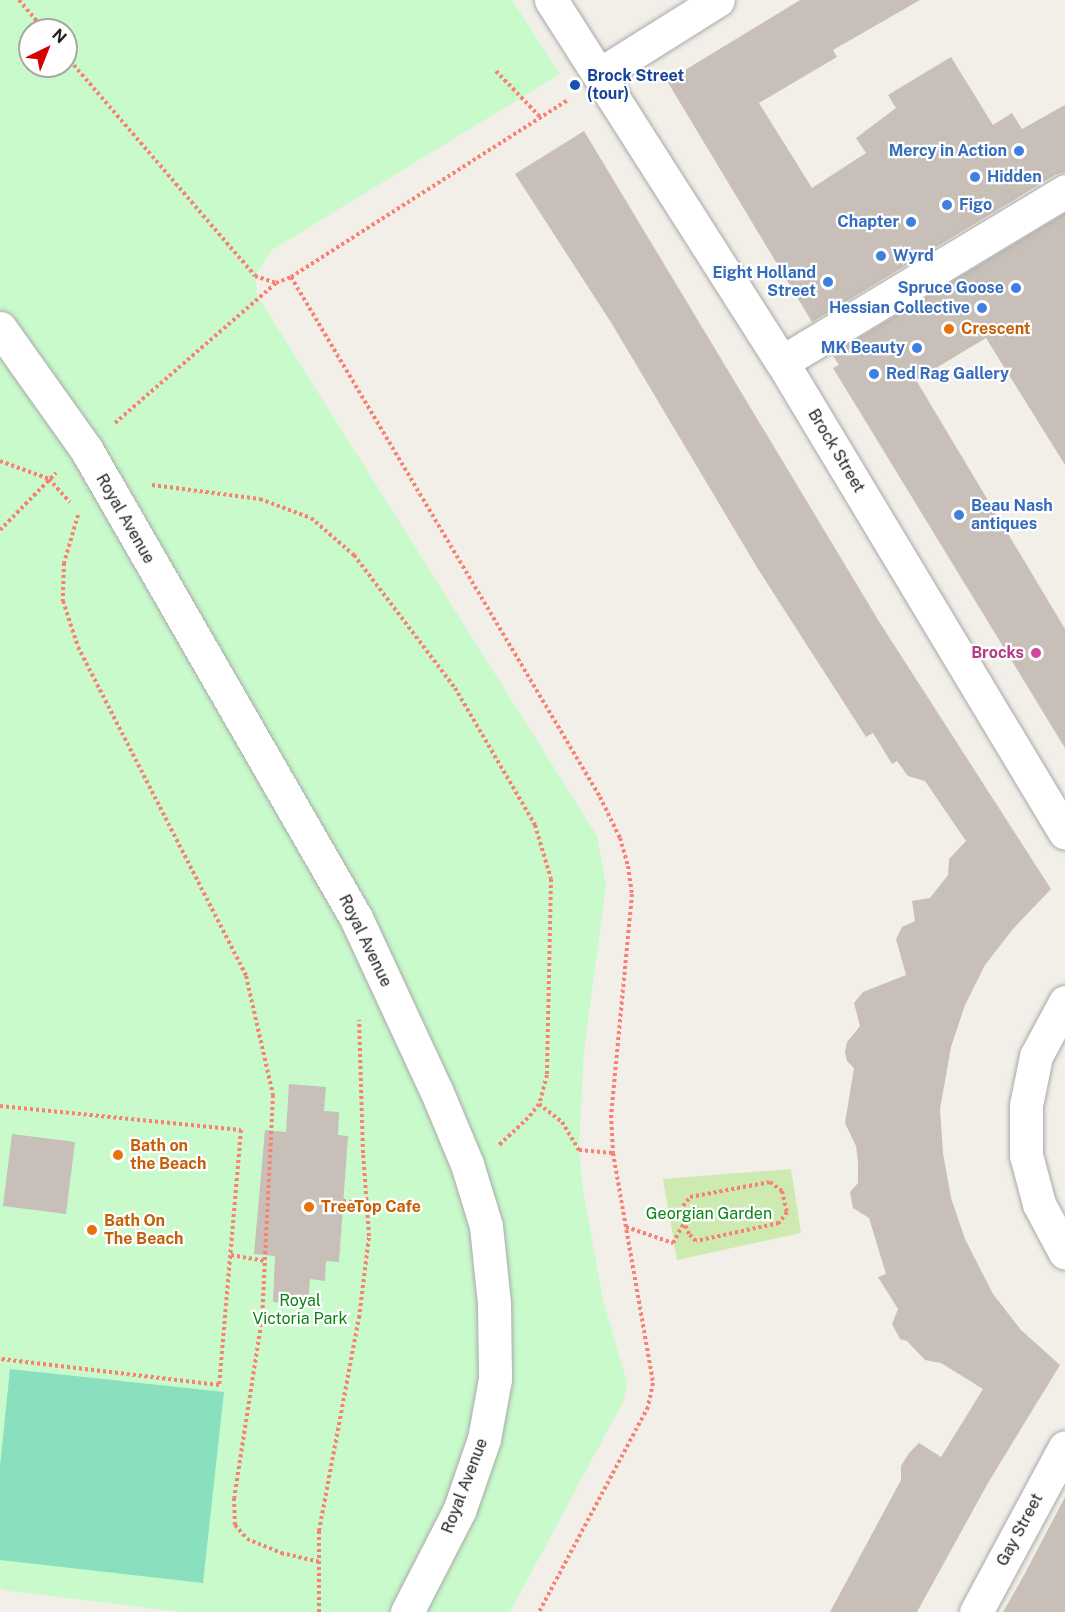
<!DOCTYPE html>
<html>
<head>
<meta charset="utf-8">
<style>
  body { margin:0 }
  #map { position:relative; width:1065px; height:1612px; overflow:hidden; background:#f2efe9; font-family:"Public Sans",sans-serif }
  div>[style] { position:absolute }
  .grass>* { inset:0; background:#cdebb0 }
  .park>* { inset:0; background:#c8facc }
  .pitch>* { inset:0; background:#88e0be }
  .building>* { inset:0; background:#c7bfb8 }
  .path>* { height:4px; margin-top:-2px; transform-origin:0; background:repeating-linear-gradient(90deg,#fa8072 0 3px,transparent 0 6px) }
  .roads { filter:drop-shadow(0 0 2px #a9a9a9) drop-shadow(0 0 2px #a9a9a9) }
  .minor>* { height:33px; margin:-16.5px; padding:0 16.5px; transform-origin:16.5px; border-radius:16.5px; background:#fff }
  .dots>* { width:16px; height:16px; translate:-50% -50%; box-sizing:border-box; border:3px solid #fff; border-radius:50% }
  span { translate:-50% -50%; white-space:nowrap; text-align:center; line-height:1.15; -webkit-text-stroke:4.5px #fff; paint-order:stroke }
  .transit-label { font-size:16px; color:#164399; font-weight:700 }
  .left { translate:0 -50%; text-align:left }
  .shop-label { font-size:16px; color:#366cbe; font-weight:700 }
  .right { translate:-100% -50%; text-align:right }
  .food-label { font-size:16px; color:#c56008; font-weight:700 }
  .street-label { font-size:16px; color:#222 }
  .hotel-label { font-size:16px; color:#b23c85; font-weight:700 }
  .park-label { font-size:16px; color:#0c8416 }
  .north { position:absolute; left:18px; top:18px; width:60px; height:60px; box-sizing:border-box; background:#fff; border:2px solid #a7a7a7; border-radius:50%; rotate:43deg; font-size:16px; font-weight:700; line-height:24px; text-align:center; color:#222 }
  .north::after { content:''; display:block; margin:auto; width:21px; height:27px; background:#d40000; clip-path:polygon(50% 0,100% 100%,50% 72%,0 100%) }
</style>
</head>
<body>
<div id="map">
  <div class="grass">
    <div style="clip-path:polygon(791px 1169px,801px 1233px,677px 1260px,663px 1179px)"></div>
  </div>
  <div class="park">
    <div style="clip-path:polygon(evenodd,0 0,512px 0,560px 74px,272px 250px,255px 276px,258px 297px,597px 836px,606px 885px,584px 1051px,579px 1150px,583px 1189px,603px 1300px,627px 1382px,624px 1400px,510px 1612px,183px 1612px,9px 1591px,0 1588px,0 0,30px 30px,66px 30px,66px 66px,30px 66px,30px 30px)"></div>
  </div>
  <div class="pitch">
    <div style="clip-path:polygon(10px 1369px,224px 1392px,203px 1583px,0 1560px,0 1466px)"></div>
  </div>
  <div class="building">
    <div style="clip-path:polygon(800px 0,920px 0,833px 50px,837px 57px,759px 103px,812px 188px,866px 153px,856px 138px,896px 108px,888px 95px,951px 57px,993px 125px,1012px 113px,1022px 129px,1065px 105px,1065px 172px,1055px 175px,812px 322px,667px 81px)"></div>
    <div style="clip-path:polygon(584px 131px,880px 623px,1051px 889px,1013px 929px,985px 965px,965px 1005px,951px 1047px,940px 1109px,943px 1153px,951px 1198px,965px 1239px,993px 1294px,1021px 1330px,1060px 1365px,988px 1483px,917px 1612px,830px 1612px,901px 1480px,901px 1466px,909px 1453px,919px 1443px,941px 1457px,983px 1389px,941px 1363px,925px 1360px,907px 1341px,900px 1339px,892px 1324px,898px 1309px,878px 1277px,886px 1274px,869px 1218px,853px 1208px,850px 1192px,858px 1183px,858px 1161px,856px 1146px,845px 1123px,854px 1068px,847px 1061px,845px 1052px,847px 1042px,860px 1026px,854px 1003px,863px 992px,906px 975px,896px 939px,902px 927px,915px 921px,912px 901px,930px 898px,948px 875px,949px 859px,966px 841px,925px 781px,908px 776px,897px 761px,892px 764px,873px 733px,866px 737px,758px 569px,612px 324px,515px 174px)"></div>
    <div style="clip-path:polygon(1065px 213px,1065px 465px,986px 338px,916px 380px,1065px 629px,1065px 748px,833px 368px,839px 365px,832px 354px)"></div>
    <div style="clip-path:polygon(289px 1084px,326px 1087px,324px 1111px,339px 1112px,338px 1135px,348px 1136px,339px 1262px,326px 1261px,325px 1281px,310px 1279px,308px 1305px,273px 1302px,275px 1256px,254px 1254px,265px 1130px,286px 1132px)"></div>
    <div style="clip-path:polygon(12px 1134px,75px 1142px,66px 1214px,3px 1206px)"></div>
    <div style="clip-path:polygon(1065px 1497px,1065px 1612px,1003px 1612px,1023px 1577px)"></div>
  </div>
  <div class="path">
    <div style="left:19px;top:0;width:39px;rotate:50deg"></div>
    <div style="left:66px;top:56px;width:290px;rotate:49.3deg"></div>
    <div style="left:255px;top:276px;width:22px;rotate:18deg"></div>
    <div style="left:276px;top:283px;width:16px;rotate:-22deg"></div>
    <div style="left:291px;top:277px;width:330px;rotate:-32.6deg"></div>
    <div style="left:496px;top:71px;width:66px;rotate:46.2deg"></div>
    <div style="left:291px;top:277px;width:605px;rotate:59.28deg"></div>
    <div style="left:600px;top:797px;width:46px;rotate:64deg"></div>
    <div style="left:620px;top:838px;width:29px;rotate:74deg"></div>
    <div style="left:628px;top:866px;width:28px;rotate:82deg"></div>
    <div style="left:632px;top:894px;width:222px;rotate:95.4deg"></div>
    <div style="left:611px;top:1115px;width:38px;rotate:87deg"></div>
    <div style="left:613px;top:1153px;width:233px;rotate:80.1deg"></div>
    <div style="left:653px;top:1383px;width:25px;rotate:102deg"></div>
    <div style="left:648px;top:1407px;width:232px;rotate:118deg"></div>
    <div style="left:115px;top:423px;width:213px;rotate:-41deg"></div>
    <div style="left:0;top:461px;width:52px;rotate:20.2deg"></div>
    <div style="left:49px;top:479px;width:31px;rotate:48deg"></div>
    <div style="left:152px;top:485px;width:109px;rotate:7.4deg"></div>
    <div style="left:260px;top:499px;width:54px;rotate:20.4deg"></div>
    <div style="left:311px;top:518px;width:57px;rotate:40.7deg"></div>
    <div style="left:354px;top:555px;width:167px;rotate:52.8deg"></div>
    <div style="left:455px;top:688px;width:159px;rotate:59.7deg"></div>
    <div style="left:535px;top:825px;width:56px;rotate:73.5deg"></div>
    <div style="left:551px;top:879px;width:196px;rotate:91.2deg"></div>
    <div style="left:547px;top:1075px;width:30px;rotate:105deg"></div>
    <div style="left:539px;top:1104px;width:18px;rotate:128deg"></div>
    <div style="left:528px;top:1118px;width:40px;rotate:137deg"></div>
    <div style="left:78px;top:515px;width:50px;rotate:106.3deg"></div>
    <div style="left:64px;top:563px;width:38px;rotate:92deg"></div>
    <div style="left:63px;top:601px;width:48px;rotate:71.9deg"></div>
    <div style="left:78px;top:647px;width:369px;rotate:62.9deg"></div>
    <div style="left:246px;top:976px;width:122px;rotate:77.2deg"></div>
    <div style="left:273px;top:1095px;width:223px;rotate:92.8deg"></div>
    <div style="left:262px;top:1318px;width:182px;rotate:98.8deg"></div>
    <div style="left:234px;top:1498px;width:27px;rotate:88deg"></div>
    <div style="left:235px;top:1525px;width:18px;rotate:49deg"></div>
    <div style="left:247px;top:1539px;width:37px;rotate:22deg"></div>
    <div style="left:281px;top:1553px;width:39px;rotate:13deg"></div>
    <div style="left:0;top:530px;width:80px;rotate:-45.5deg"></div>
    <div style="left:539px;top:1104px;width:29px;rotate:38deg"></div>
    <div style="left:562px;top:1122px;width:33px;rotate:59deg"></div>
    <div style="left:579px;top:1150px;width:34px;rotate:5deg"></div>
    <div style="left:0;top:1106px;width:242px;rotate:5.7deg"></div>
    <div style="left:241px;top:1130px;width:256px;rotate:94.9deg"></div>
    <div style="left:219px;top:1385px;width:221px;rotate:-173.2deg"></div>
    <div style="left:343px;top:1201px;width:24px;rotate:7deg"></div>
    <div style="left:626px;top:1227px;width:50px;rotate:18.8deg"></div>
    <div style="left:673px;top:1243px;width:23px;rotate:-61deg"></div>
    <div style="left:684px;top:1223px;width:17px;rotate:-93deg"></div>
    <div style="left:683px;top:1206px;width:11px;rotate:-52deg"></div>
    <div style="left:690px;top:1197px;width:81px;rotate:-10.6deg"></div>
    <div style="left:770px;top:1182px;width:15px;rotate:37deg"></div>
    <div style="left:782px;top:1191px;width:22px;rotate:77deg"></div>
    <div style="left:787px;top:1212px;width:14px;rotate:126deg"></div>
    <div style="left:779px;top:1223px;width:85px;rotate:167.8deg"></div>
    <div style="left:696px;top:1241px;width:10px;rotate:-135deg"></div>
    <div style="left:689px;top:1234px;width:12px;rotate:-114deg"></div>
    <div style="left:231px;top:1255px;width:36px;rotate:10deg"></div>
    <div style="left:319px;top:1612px;width:81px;rotate:-90deg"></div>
    <div style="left:319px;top:1531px;width:217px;rotate:-79.4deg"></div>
    <div style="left:359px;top:1318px;width:83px;rotate:-83deg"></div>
    <div style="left:369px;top:1236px;width:83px;rotate:-94.1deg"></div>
    <div style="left:363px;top:1153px;width:133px;rotate:-91.7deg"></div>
  </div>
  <div class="roads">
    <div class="minor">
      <div style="left:551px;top:0;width:429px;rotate:57.5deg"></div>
      <div style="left:782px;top:362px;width:549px;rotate:59deg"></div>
      <div style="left:600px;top:74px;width:139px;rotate:-32.1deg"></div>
      <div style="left:0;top:328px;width:148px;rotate:54.6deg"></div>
      <div style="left:86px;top:449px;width:541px;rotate:60.07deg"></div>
      <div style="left:356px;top:918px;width:190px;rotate:65.1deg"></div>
      <div style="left:436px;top:1090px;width:80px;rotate:67.3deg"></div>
      <div style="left:467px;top:1164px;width:65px;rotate:73deg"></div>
      <div style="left:486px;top:1226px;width:77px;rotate:84.1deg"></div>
      <div style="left:494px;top:1303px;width:76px;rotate:89.2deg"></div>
      <div style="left:495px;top:1379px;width:61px;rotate:100.4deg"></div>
      <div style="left:484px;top:1439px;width:76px;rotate:109.1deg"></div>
      <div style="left:459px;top:1511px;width:114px;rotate:117.2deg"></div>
      <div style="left:782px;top:362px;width:331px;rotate:-31.1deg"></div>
      <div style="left:1065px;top:1002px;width:61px;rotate:118.2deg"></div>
      <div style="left:1036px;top:1056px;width:50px;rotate:101.5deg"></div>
      <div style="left:1026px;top:1105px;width:50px;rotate:90deg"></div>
      <div style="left:1026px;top:1155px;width:51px;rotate:75.1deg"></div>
      <div style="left:1039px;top:1204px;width:55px;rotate:62deg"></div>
      <div style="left:976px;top:1612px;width:187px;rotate:-61.7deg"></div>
    </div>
  </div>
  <div class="dots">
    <div style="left:575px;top:85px;background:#1a4fb4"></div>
    <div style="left:1019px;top:151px;background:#3f7fe0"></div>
    <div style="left:975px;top:177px;background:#3f7fe0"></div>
    <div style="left:947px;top:205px;background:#3f7fe0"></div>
    <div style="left:911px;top:222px;background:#3f7fe0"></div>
    <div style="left:881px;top:256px;background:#3f7fe0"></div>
    <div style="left:828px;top:282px;background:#3f7fe0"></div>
    <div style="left:1016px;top:288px;background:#3f7fe0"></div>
    <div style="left:982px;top:308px;background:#3f7fe0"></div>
    <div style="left:949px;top:329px;background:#e8710a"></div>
    <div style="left:917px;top:348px;background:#3f7fe0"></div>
    <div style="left:874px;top:374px;background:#3f7fe0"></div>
    <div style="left:959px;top:515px;background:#3f7fe0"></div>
    <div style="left:1036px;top:653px;background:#d1479c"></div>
    <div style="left:118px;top:1155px;background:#e8710a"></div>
    <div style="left:309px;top:1207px;background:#e8710a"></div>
    <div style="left:92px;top:1230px;background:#e8710a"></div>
  </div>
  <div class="transit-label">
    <span class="left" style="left:587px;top:85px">Brock Street<br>(tour)</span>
  </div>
  <div class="shop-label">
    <span class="right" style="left:1007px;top:151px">Mercy in Action</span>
    <span class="left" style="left:987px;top:177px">Hidden</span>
    <span class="left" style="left:959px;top:205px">Figo</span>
    <span class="right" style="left:899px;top:222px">Chapter</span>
    <span class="left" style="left:893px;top:256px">Wyrd</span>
    <span class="right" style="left:816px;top:282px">Eight Holland<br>Street</span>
    <span class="right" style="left:1004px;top:288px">Spruce Goose</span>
    <span class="right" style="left:970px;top:308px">Hessian Collective</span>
    <span class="right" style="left:905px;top:348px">MK Beauty</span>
    <span class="left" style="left:886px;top:374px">Red Rag Gallery</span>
    <span class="left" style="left:971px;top:515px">Beau Nash<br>antiques</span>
  </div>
  <div class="food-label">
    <span class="left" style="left:961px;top:329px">Crescent</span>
    <span class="left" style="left:130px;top:1155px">Bath on<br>the Beach</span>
    <span class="left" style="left:321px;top:1207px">TreeTop Cafe</span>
    <span class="left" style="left:104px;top:1230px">Bath On<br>The Beach</span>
  </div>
  <div class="street-label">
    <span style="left:836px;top:451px;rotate:59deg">Brock Street</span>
    <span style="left:125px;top:519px;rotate:60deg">Royal Avenue</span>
    <span style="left:365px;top:941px;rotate:64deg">Royal Avenue</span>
    <span style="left:465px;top:1486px;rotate:-69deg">Royal Avenue</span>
    <span style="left:1020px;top:1530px;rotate:-62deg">Gay Street</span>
  </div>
  <div class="hotel-label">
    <span class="right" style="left:1024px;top:653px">Brocks</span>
  </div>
  <div class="park-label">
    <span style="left:709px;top:1214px">Georgian Garden</span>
    <span style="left:300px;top:1310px">Royal<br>Victoria Park</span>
  </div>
  <div class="north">N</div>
</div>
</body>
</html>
